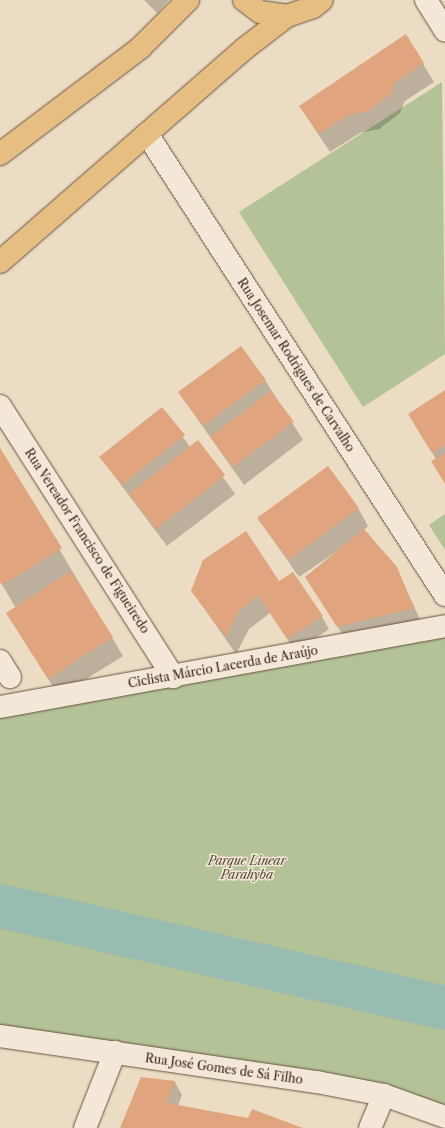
<!DOCTYPE html>
<html>
<head>
<meta charset="utf-8">
<style>
  body { margin:0 }
  #map { position:relative; width:445px; height:1128px; overflow:hidden; background:#ecdcc3; font-family:"Libre Caslon Text",serif }
  div>[style] { position:absolute }
  .green>* { inset:0; background:#b3c297 }
  .shadow>* { inset:0; background:#0003 }
  .river>* { height:44px; margin:-22px; padding:0 22px; transform-origin:22px; border-radius:22px; background:#99bcb0 }
  .building>* { inset:0; background:#e0a47f }
  .roads { filter:drop-shadow(0 0 1px #665240) drop-shadow(0 0 1px #665240) }
  .minor>* { height:22px; margin:-11px; padding:0 11px; transform-origin:11px; border-radius:11px; background:#f3e8d8 }
  .major>* { height:22px; margin:-11px; padding:0 11px; transform-origin:11px; border-radius:11px; background:#e6be82 }
  span { translate:-50% -50%; white-space:nowrap; text-align:center; line-height:1.15; -webkit-text-stroke:3px #f3e8d8; paint-order:stroke }
  .street-label { font-size:12px; color:#392414 }
  .park-label { font-size:12px; color:#584c35; font-style:italic }
</style>
</head>
<body>
<div id="map">
  <div class="green">
    <div style="clip-path:polygon(442px 82px,445px 354px,363px 407px,239px 212px)"></div>
    <div style="clip-path:polygon(445px 514px,445px 550px,429px 525px)"></div>
    <div style="clip-path:polygon(445px 630px,445px 1123px,390px 1100px,0 1030px,0 712px)"></div>
  </div>
  <div class="shadow">
    <div style="clip-path:polygon(144px 0,169px 0,157px 13px)"></div>
    <div style="clip-path:polygon(406px 36px,434px 82px,405px 101px,400px 113px,379px 129px,360px 133px,330px 152px,300px 107px)"></div>
    <div style="clip-path:polygon(265px 380px,303px 440px,244px 485px,179px 393px)"></div>
    <div style="clip-path:polygon(445px 391px,445px 483px,436px 459px,419px 432px)"></div>
    <div style="clip-path:polygon(162px 408px,190px 447px,197px 441px,235px 494px,167px 546px,100px 457px)"></div>
    <div style="clip-path:polygon(0 450px,123px 656px,59px 696px,7px 614px,16px 608px,0 581px)"></div>
    <div style="clip-path:polygon(358px 508px,368px 526px,364px 530px,396px 567px,423px 626px,349px 644px,306px 577px,346px 545px,299px 577px,258px 518px)"></div>
    <div style="clip-path:polygon(278px 583px,322px 617px,329px 629px,296px 652px,270px 613px,249px 629px,236px 654px,192px 591px)"></div>
    <div style="clip-path:polygon(142px 1078px,175px 1082px,182px 1095px,178px 1106px,301px 1128px,121px 1128px)"></div>
  </div>
  <div class="river">
    <div style="left:0;top:906px;width:457px;rotate:12.9deg"></div>
  </div>
  <div class="building">
    <div style="clip-path:polygon(406px 34px,424px 63px,395px 83px,390px 95px,368px 111px,349px 115px,319px 134px,299px 106px)"></div>
    <div style="clip-path:polygon(241px 346px,266px 380px,203px 426px,178px 392px)"></div>
    <div style="clip-path:polygon(445px 390px,445px 445px,432px 453px,408px 414px)"></div>
    <div style="clip-path:polygon(271px 391px,294px 422px,233px 467px,210px 437px)"></div>
    <div style="clip-path:polygon(162px 407px,185px 435px,122px 485px,99px 457px)"></div>
    <div style="clip-path:polygon(198px 440px,225px 475px,156px 529px,129px 494px)"></div>
    <div style="clip-path:polygon(0 448px,62px 548px,2px 585px,0 582px)"></div>
    <div style="clip-path:polygon(445px 453px,445px 484px,431px 461px)"></div>
    <div style="clip-path:polygon(328px 466px,359px 508px,288px 560px,257px 518px)"></div>
    <div style="clip-path:polygon(364px 529px,397px 567px,414px 608px,337px 627px,305px 577px)"></div>
    <div style="clip-path:polygon(246px 531px,279px 581px,293px 572px,323px 616px,287px 639px,258px 595px,239px 611px,226px 637px,191px 591px,203px 560px)"></div>
    <div style="clip-path:polygon(71px 571px,113px 637px,48px 679px,6px 613px)"></div>
    <div style="clip-path:polygon(141px 1077px,175px 1081px,167px 1103px,248px 1118px,252px 1109px,303px 1128px,120px 1128px)"></div>
  </div>
  <div class="roads">
    <div class="minor">
      <div style="left:426px;top:0;width:36px;rotate:58deg"></div>
      <div style="left:147px;top:134px;width:549px;rotate:57.12deg"></div>
      <div style="left:0;top:406px;width:322px;rotate:57.4deg"></div>
      <div style="left:0;top:661px;width:19px;rotate:58deg"></div>
      <div style="left:0;top:707px;width:452px;rotate:-10.3deg"></div>
      <div style="left:0;top:1036px;width:320px;rotate:8.3deg"></div>
      <div style="left:317px;top:1082px;width:68px;rotate:11deg"></div>
      <div style="left:384px;top:1095px;width:65px;rotate:19.8deg"></div>
      <div style="left:85px;top:1128px;width:82px;rotate:-68.5deg"></div>
      <div style="left:370px;top:1128px;width:36px;rotate:-67deg"></div>
    </div>
    <div class="major">
      <div style="left:244px;top:0;width:20px;rotate:37deg"></div>
      <div style="left:260px;top:12px;width:27px;rotate:8deg"></div>
      <div style="left:0;top:154px;width:176px;rotate:-37.1deg"></div>
      <div style="left:140px;top:48px;width:68px;rotate:-45deg"></div>
      <div style="left:0;top:262px;width:324px;rotate:-41.1deg"></div>
      <div style="left:244px;top:49px;width:54px;rotate:-37.5deg"></div>
      <div style="left:287px;top:16px;width:28px;rotate:-19deg"></div>
      <div style="left:313px;top:7px;width:11px;rotate:-38deg"></div>
    </div>
  </div>
  <div class="street-label">
    <span style="left:296px;top:365px;rotate:57deg">Rua Josemar Rodrigues de Carvalho</span>
    <span style="left:87px;top:541px;rotate:57deg">Rua Vereador Francisco de Figueiredo</span>
    <span style="left:223px;top:667px;rotate:-10deg">Ciclista Márcio Lacerda de Araújo</span>
    <span style="left:224px;top:1069px;rotate:8deg">Rua José Gomes de Sá Filho</span>
  </div>
  <div class="park-label">
    <span style="left:247px;top:868px">Parque Linear<br>Parahyba</span>
  </div>
</div>
</body>
</html>
